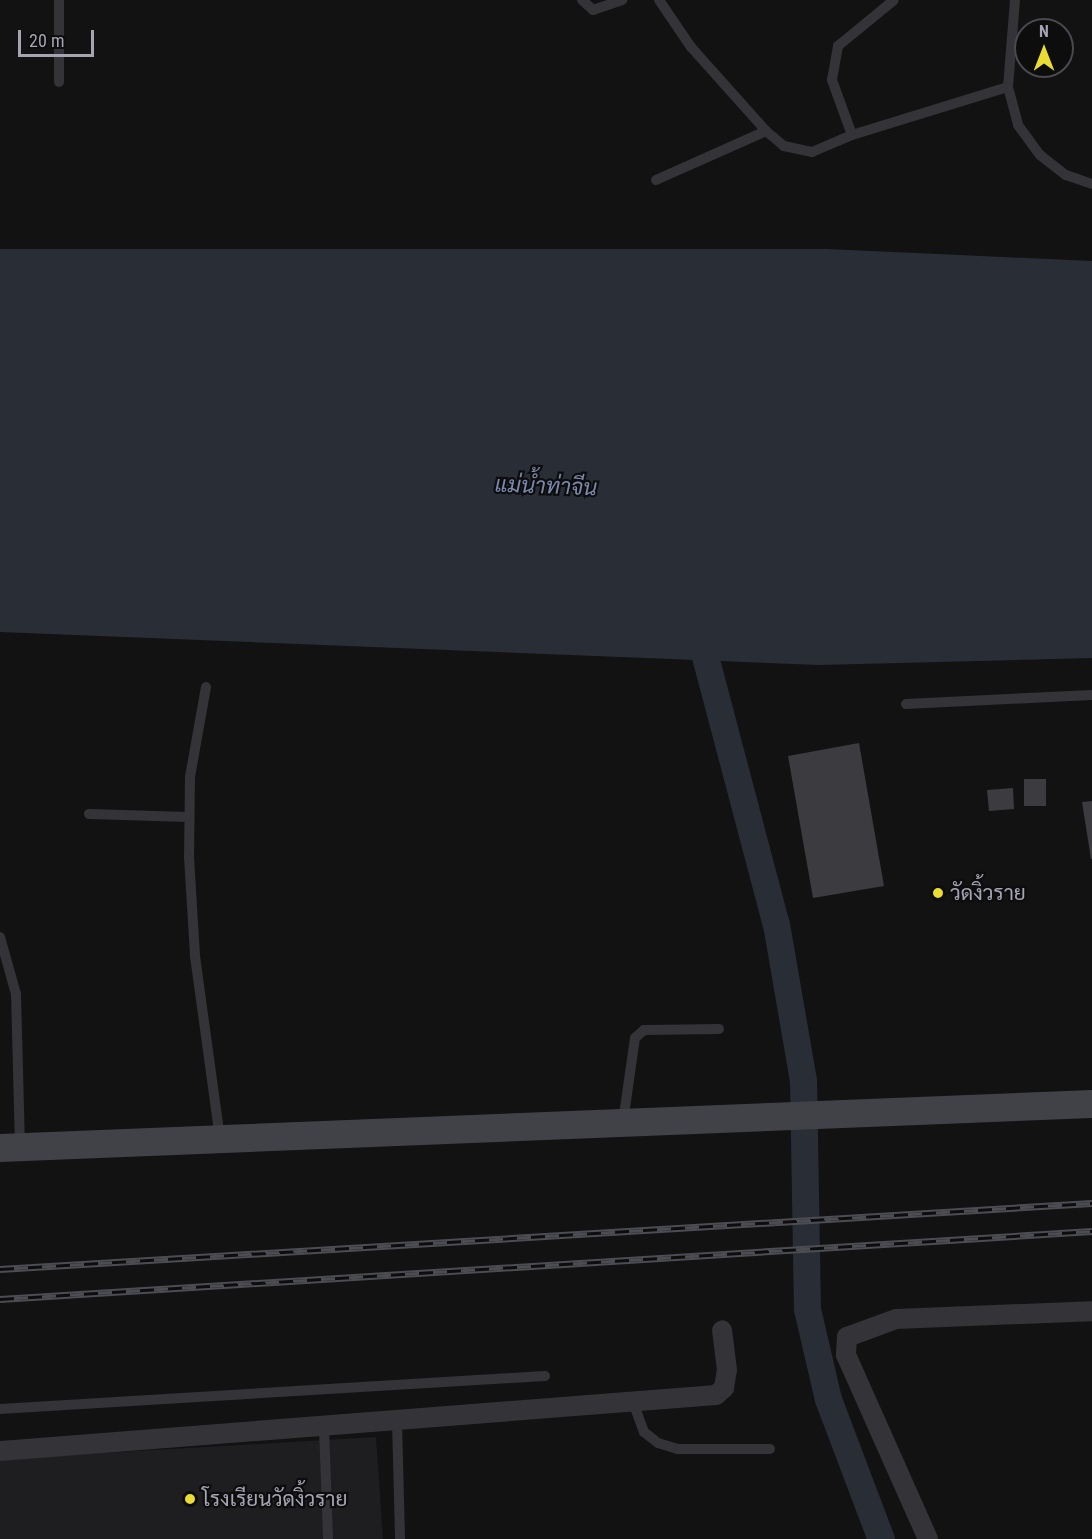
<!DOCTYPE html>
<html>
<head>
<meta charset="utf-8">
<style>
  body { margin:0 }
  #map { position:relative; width:1092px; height:1539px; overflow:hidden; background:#121213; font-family:"Roboto Condensed",Sarabun,sans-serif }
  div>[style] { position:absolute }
  .built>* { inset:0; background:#1e1e20 }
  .water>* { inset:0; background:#292d36 }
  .canal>* { height:27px; margin:-13.5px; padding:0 13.5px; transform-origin:13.5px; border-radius:13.5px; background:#292d36 }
  .building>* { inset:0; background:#3c3c40 }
  .lane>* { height:10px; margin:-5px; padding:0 5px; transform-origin:5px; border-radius:5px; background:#333338 }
  .street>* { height:20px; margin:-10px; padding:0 10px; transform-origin:10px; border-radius:10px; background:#333338 }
  .secondary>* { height:28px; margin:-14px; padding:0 14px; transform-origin:14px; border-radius:14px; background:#414148 }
  .rail>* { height:7px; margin-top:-3.5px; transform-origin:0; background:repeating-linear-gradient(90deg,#0d0d0e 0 14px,#4c4c53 0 28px); box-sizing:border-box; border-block:2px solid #4c4c53 }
  .dots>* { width:16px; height:16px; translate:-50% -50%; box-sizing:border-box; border:3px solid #0d0d0e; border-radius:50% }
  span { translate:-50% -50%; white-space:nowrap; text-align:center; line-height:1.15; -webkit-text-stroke:4.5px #0d0d0e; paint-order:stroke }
  .poi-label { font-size:21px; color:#a4a4b3 }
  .left { translate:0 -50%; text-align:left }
  .water-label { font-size:22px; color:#7b89ae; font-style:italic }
  .north { position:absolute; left:1014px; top:18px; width:60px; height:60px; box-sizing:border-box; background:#0d0d0e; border:2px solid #494950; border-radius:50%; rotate:0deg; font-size:16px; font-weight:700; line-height:24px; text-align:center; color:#a4a4b3 }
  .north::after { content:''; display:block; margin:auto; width:21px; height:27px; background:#eadc33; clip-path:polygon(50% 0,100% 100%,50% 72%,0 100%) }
  .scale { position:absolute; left:18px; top:30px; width:76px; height:27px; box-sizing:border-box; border:3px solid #a4a4b3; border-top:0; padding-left:8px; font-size:18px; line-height:21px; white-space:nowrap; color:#a4a4b3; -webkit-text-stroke:4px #0d0d0e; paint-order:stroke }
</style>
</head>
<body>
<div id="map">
  <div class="built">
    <div style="clip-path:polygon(376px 1437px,383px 1539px,0 1539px,0 1459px)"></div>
  </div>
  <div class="water">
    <div style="clip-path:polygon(0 249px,827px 249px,1092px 261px,1092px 658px,819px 665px,0 632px)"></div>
  </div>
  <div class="canal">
    <div style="left:697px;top:626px;width:308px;rotate:75.2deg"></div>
    <div style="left:776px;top:924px;width:158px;rotate:80.2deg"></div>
    <div style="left:803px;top:1080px;width:229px;rotate:89deg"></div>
    <div style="left:807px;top:1309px;width:92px;rotate:76.9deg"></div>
    <div style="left:828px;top:1399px;width:150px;rotate:69.3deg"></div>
  </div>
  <div class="building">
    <div style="clip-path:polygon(859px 743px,884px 886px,813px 898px,788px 756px)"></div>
    <div style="clip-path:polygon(1024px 779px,1046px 779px,1046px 806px,1024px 806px)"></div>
    <div style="clip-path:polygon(1013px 788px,1014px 809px,989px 811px,987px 790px)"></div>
    <div style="clip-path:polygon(1092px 801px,1092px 859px,1091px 859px,1082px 802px)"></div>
  </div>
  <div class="lane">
    <div style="left:582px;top:0;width:15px;rotate:42deg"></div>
    <div style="left:593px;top:10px;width:31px;rotate:-19deg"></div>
    <div style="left:659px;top:0;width:57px;rotate:55.8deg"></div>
    <div style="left:691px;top:47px;width:113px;rotate:48.2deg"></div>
    <div style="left:766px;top:131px;width:23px;rotate:40deg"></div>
    <div style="left:784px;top:146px;width:29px;rotate:12deg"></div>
    <div style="left:812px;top:152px;width:43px;rotate:-23deg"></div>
    <div style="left:852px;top:135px;width:59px;rotate:-110deg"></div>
    <div style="left:832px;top:80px;width:35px;rotate:-80deg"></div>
    <div style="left:838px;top:46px;width:72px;rotate:-39.4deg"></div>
    <div style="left:1015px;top:0;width:87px;rotate:94.6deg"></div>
    <div style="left:1008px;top:87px;width:39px;rotate:75deg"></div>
    <div style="left:1018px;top:125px;width:37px;rotate:54deg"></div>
    <div style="left:1040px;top:155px;width:33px;rotate:38deg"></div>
    <div style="left:1066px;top:175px;width:28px;rotate:19deg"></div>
    <div style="left:59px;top:82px;width:82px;rotate:-90deg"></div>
    <div style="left:852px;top:135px;width:163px;rotate:-17.1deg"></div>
    <div style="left:656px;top:180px;width:120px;rotate:-24deg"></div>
    <div style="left:206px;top:687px;width:91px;rotate:100.1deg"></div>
    <div style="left:190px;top:777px;width:80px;rotate:90.7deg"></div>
    <div style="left:189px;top:857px;width:99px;rotate:86.5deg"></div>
    <div style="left:195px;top:956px;width:184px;rotate:82.2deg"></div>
    <div style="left:906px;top:704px;width:186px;rotate:-2.8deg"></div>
    <div style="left:89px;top:814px;width:99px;rotate:1.7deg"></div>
    <div style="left:0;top:937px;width:59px;rotate:74.3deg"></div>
    <div style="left:16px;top:994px;width:153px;rotate:88.5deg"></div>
    <div style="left:623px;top:1122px;width:85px;rotate:-81.9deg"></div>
    <div style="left:635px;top:1038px;width:12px;rotate:-42deg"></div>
    <div style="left:644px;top:1030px;width:75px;rotate:-0.8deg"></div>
    <div style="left:633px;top:1402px;width:32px;rotate:70deg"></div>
    <div style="left:644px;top:1432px;width:18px;rotate:38deg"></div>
    <div style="left:658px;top:1443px;width:21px;rotate:17deg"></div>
    <div style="left:678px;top:1449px;width:92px"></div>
    <div style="left:0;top:1409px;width:546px;rotate:-3.47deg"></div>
    <div style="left:397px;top:1422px;width:117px;rotate:88.5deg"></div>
    <div style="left:324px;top:1428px;width:111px;rotate:87.9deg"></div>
  </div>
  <div class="street">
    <div style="left:0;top:1451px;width:718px;rotate:-4.47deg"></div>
    <div style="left:716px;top:1395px;width:11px;rotate:-41deg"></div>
    <div style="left:724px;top:1388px;width:18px;rotate:-81deg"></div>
    <div style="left:727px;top:1370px;width:40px;rotate:-97.1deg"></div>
    <div style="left:928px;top:1539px;width:201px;rotate:-114deg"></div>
    <div style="left:846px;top:1355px;width:18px;rotate:-87deg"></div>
    <div style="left:847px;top:1337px;width:52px;rotate:-20.2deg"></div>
    <div style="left:896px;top:1319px;width:196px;rotate:-2.3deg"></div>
  </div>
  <div class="secondary">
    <div style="left:0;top:1148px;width:1093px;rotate:-2.31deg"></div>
  </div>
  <div class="rail">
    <div style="left:0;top:1269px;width:1094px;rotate:-3.46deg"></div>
    <div style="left:0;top:1299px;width:1094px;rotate:-3.56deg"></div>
  </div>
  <div class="dots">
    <div style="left:938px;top:893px;background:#eadc33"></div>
    <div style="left:190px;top:1499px;background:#eadc33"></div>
  </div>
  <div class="poi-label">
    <span class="left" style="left:950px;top:893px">วัดงิ้วราย</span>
    <span class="left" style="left:202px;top:1499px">โรงเรียนวัดงิ้วราย</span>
  </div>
  <div class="water-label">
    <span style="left:546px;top:486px;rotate:2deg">แม่น้ำท่าจีน</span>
  </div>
  <div class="north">N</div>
  <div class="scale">20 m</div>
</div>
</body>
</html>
